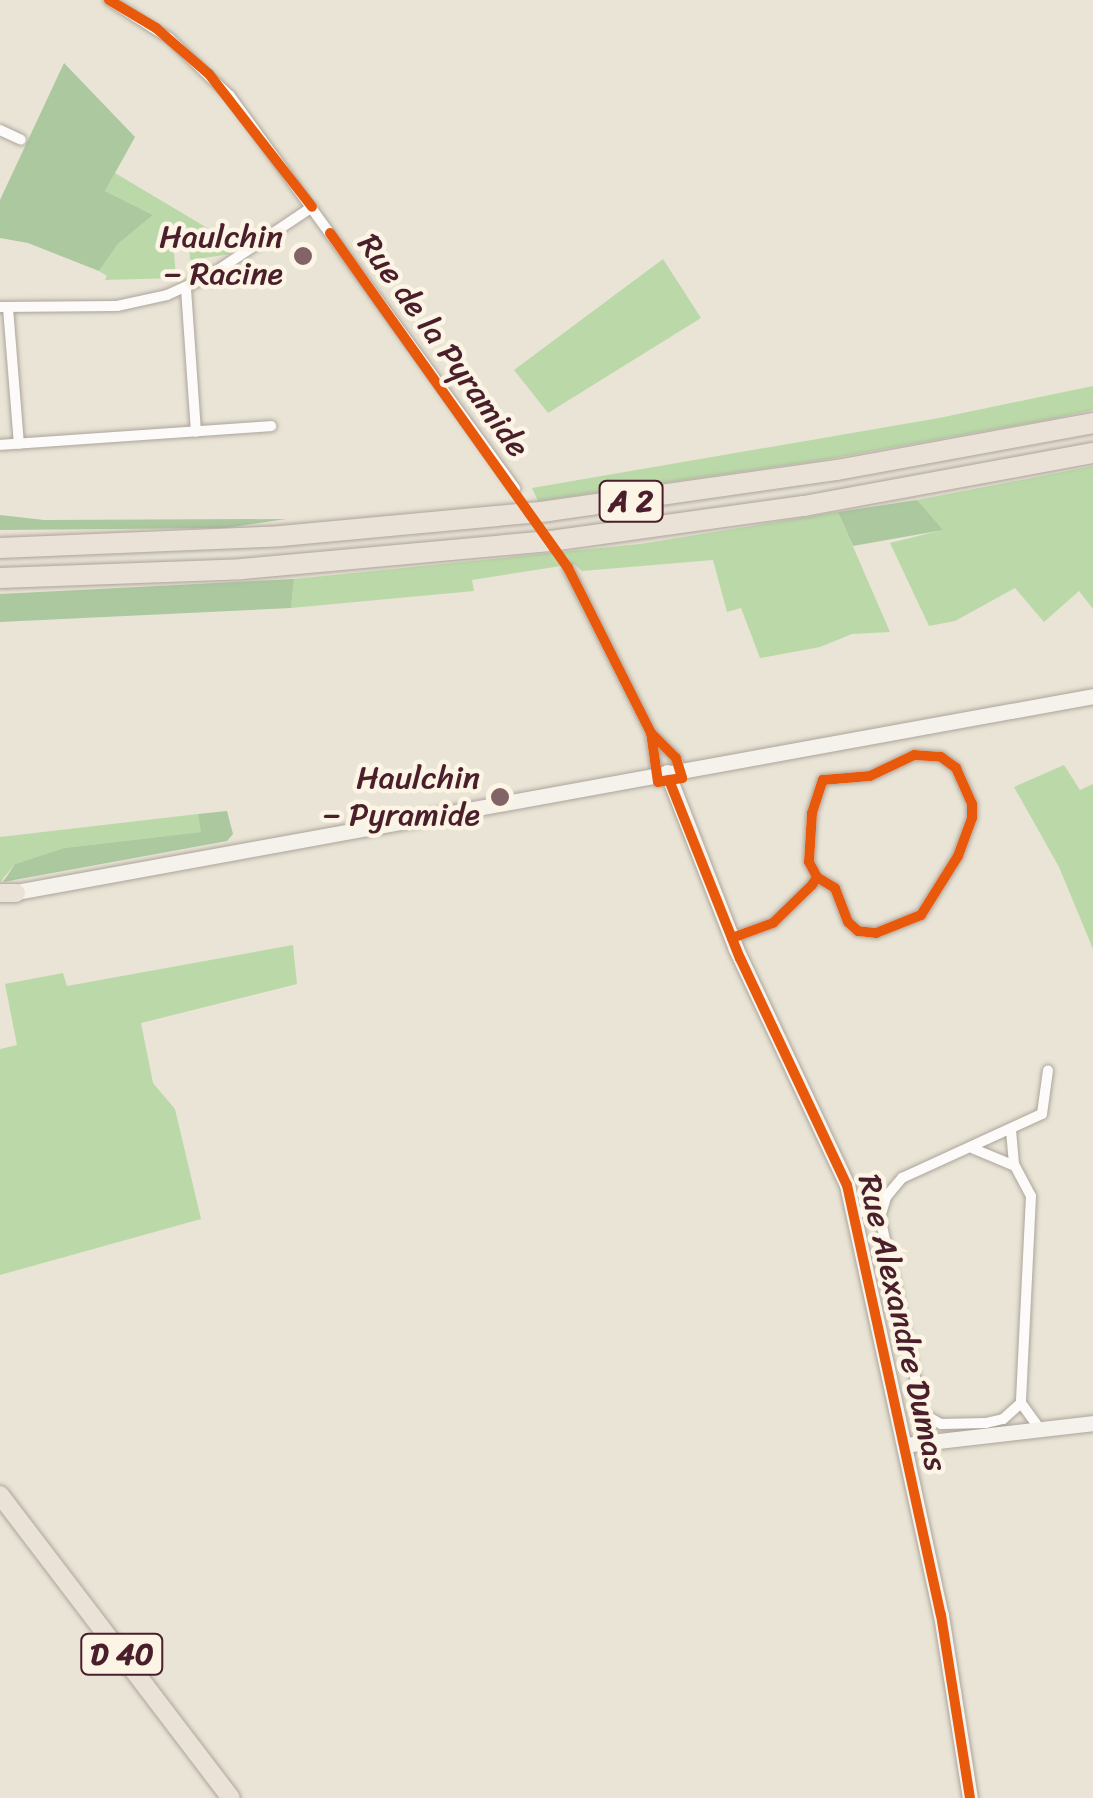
<!DOCTYPE html>
<html>
<head>
<meta charset="utf-8">
<style>
  body { margin:0 }
  #map { position:relative; width:1093px; height:1798px; overflow:hidden; background:#e9e4d5; font-family:Sriracha,sans-serif }
  div>[style] { position:absolute }
  .green>* { inset:0; background:#bbd9a8 }
  .forest>* { inset:0; background:#abc89e }
  .roads { filter:drop-shadow(0 0 2px #aca49c) drop-shadow(0 0 2px #aca49c) }
  .street>* { height:10px; margin:-5px; padding:0 5px; transform-origin:5px; border-radius:5px; background:#fcfbf9 }
  .secondary>* { height:15px; margin:-7.5px; padding:0 7.5px; transform-origin:7.5px; border-radius:7.5px; background:#f5f2eb }
  .primary>* { height:18px; margin:-9px; padding:0 9px; transform-origin:9px; border-radius:9px; background:#ebe2d7 }
  .highway>* { height:20px; margin:-10px; padding:0 10px; transform-origin:10px; border-radius:10px; background:#ebe2d7 }
  .cycleway>* { height:10px; margin:-5px; padding:0 5px; transform-origin:5px; border-radius:5px; background:#e8590c }
  .dots>* { width:28px; height:28px; translate:-50% -50%; box-sizing:border-box; border:5px solid #fcf5e5; border-radius:50% }
  span { translate:-50% -50%; white-space:nowrap; text-align:center; line-height:1.15; -webkit-text-stroke:9px #fcf5e5; paint-order:stroke }
  .shield-label span { padding:2px 8px; background:#fcf5e5; border:2px solid; border-radius:8px; -webkit-text-stroke-width:0 }
  .shield-label { font-size:30px; color:#4a1f2b; font-weight:700 }
  .poi-label { font-size:32px; color:#4a1f2b }
  .right { translate:-100% -50%; text-align:right }
  .street-label { font-size:32px; color:#4a1f2b }
</style>
</head>
<body>
<div id="map">
  <div class="green">
    <div style="clip-path:polygon(115px 173px,219px 235px,231px 254px,190px 260px,189px 241px,173px 240px,176px 278px,105px 280px,107px 276px,99px 271px,118px 244px,153px 215px,105px 191px)"></div>
    <div style="clip-path:polygon(663px 259px,701px 318px,548px 413px,514px 370px)"></div>
    <div style="clip-path:polygon(1093px 386px,1093px 410px,1051px 419px,823px 460px,538px 501px,532px 488px,939px 418px)"></div>
    <div style="clip-path:polygon(1093px 466px,1093px 609px,1079px 591px,1044px 622px,1015px 588px,955px 621px,929px 626px,890px 543px,942px 530px,917px 500px)"></div>
    <div style="clip-path:polygon(838px 512px,890px 632px,852px 634px,820px 647px,760px 658px,741px 608px,727px 612px,713px 560px,582px 571px,574px 564px,472px 580px,474px 591px,291px 608px,294px 579px,640px 544px)"></div>
    <div style="clip-path:polygon(1064px 765px,1080px 790px,1093px 784px,1093px 949px,1059px 867px,1014px 787px)"></div>
    <div style="clip-path:polygon(198px 814px,202px 832px,64px 848px,15px 864px,0 882px,0 837px)"></div>
    <div style="clip-path:polygon(293px 945px,297px 984px,141px 1023px,153px 1083px,175px 1109px,201px 1219px,0 1275px,0 1049px,17px 1045px,5px 984px,63px 973px,67px 986px)"></div>
  </div>
  <div class="forest">
    <div style="clip-path:polygon(64px 63px,135px 137px,105px 191px,153px 215px,118px 244px,99px 271px,28px 243px,0 238px,0 200px)"></div>
    <div style="clip-path:polygon(917px 500px,943px 530px,853px 546px,838px 512px)"></div>
    <div style="clip-path:polygon(0 515px,44px 520px,286px 519px,225px 528px,0 530px)"></div>
    <div style="clip-path:polygon(294px 579px,291px 608px,0 622px,0 594px)"></div>
    <div style="clip-path:polygon(227px 811px,233px 834px,227px 841px,3px 882px,15px 864px,64px 848px,201px 832px,198px 814px)"></div>
  </div>
  <div class="roads">
    <div class="street">
      <div style="left:109px;top:0;width:71px;rotate:32.3deg"></div>
      <div style="left:169px;top:38px;width:84px;rotate:43.6deg"></div>
      <div style="left:230px;top:96px;width:485px;rotate:54deg"></div>
      <div style="left:0;top:130px;width:23px;rotate:25deg"></div>
      <div style="left:186px;top:289px;width:143px;rotate:86deg"></div>
      <div style="left:0;top:307px;width:117px;rotate:-0.5deg"></div>
      <div style="left:117px;top:306px;width:51px;rotate:-12.4deg"></div>
      <div style="left:167px;top:295px;width:46px;rotate:-24.3deg"></div>
      <div style="left:209px;top:276px;width:124px;rotate:-33.8deg"></div>
      <div style="left:8px;top:308px;width:136px;rotate:85.4deg"></div>
      <div style="left:0;top:445px;width:272px;rotate:-4deg"></div>
      <div style="left:568px;top:568px;width:185px;rotate:63.3deg"></div>
      <div style="left:651px;top:733px;width:35px;rotate:45deg"></div>
      <div style="left:676px;top:758px;width:18px;rotate:71deg"></div>
      <div style="left:651px;top:734px;width:48px;rotate:81.5deg"></div>
      <div style="left:732px;top:938px;width:44px;rotate:-20.1deg"></div>
      <div style="left:773px;top:923px;width:54px;rotate:-44.3deg"></div>
      <div style="left:812px;top:885px;width:9px;rotate:-58deg"></div>
      <div style="left:817px;top:877px;width:17px;rotate:-118deg"></div>
      <div style="left:809px;top:862px;width:49px;rotate:-86.5deg"></div>
      <div style="left:812px;top:813px;width:35px;rotate:-72deg"></div>
      <div style="left:823px;top:780px;width:47px;rotate:-4.9deg"></div>
      <div style="left:870px;top:776px;width:49px;rotate:-25.5deg"></div>
      <div style="left:914px;top:755px;width:27px;rotate:4deg"></div>
      <div style="left:941px;top:757px;width:19px;rotate:36deg"></div>
      <div style="left:956px;top:768px;width:39px;rotate:66deg"></div>
      <div style="left:972px;top:804px;width:14px;rotate:90deg"></div>
      <div style="left:972px;top:818px;width:40px;rotate:110.2deg"></div>
      <div style="left:958px;top:856px;width:70px;rotate:122.1deg"></div>
      <div style="left:921px;top:915px;width:48px;rotate:158.2deg"></div>
      <div style="left:876px;top:933px;width:18px;rotate:-174deg"></div>
      <div style="left:858px;top:931px;width:13px;rotate:-138deg"></div>
      <div style="left:848px;top:922px;width:36px;rotate:-111deg"></div>
      <div style="left:835px;top:888px;width:21px;rotate:-149deg"></div>
      <div style="left:1011px;top:1130px;width:35px;rotate:85deg"></div>
      <div style="left:974px;top:1149px;width:44px;rotate:22.5deg"></div>
      <div style="left:1015px;top:1166px;width:34px;rotate:62deg"></div>
      <div style="left:1031px;top:1196px;width:207px;rotate:92.8deg"></div>
      <div style="left:1021px;top:1403px;width:32px;rotate:54deg"></div>
      <div style="left:854px;top:1213px;width:27px;rotate:-8deg"></div>
      <div style="left:1021px;top:1403px;width:24px;rotate:138deg"></div>
      <div style="left:1003px;top:1419px;width:18px;rotate:167deg"></div>
      <div style="left:985px;top:1423px;width:44px;rotate:178.7deg"></div>
      <div style="left:941px;top:1424px;width:21px;rotate:-151deg"></div>
      <div style="left:923px;top:1414px;width:202px;rotate:-102.3deg"></div>
      <div style="left:880px;top:1217px;width:21px;rotate:-73deg"></div>
      <div style="left:886px;top:1197px;width:25px;rotate:-50deg"></div>
      <div style="left:902px;top:1178px;width:154px;rotate:-24.6deg"></div>
      <div style="left:1042px;top:1114px;width:44px;rotate:-82.2deg"></div>
    </div>
    <div class="secondary">
      <div style="left:667px;top:772px;width:190px;rotate:68.7deg"></div>
      <div style="left:736px;top:949px;width:261px;rotate:64.8deg"></div>
      <div style="left:847px;top:1185px;width:440px;rotate:77.7deg"></div>
      <div style="left:941px;top:1615px;width:185px;rotate:81deg"></div>
      <div style="left:5px;top:894px;width:1106px;rotate:-10.31deg"></div>
      <div style="left:904px;top:1445px;width:190px;rotate:-6.6deg"></div>
    </div>
    <div class="primary">
      <div style="left:0;top:893px;width:16px"></div>
      <div style="left:0;top:1495px;width:381px;rotate:52.7deg"></div>
    </div>
    <div class="highway">
      <div style="left:0;top:548px;width:281px;rotate:-2.4deg"></div>
      <div style="left:281px;top:536px;width:268px;rotate:-5.3deg"></div>
      <div style="left:548px;top:511px;width:292px;rotate:-8.1deg"></div>
      <div style="left:837px;top:470px;width:260px;rotate:-10.4deg"></div>
      <div style="left:0;top:578px;width:242px;rotate:-2.1deg"></div>
      <div style="left:242px;top:569px;width:317px;rotate:-5.2deg"></div>
      <div style="left:558px;top:540px;width:248px;rotate:-7.9deg"></div>
      <div style="left:804px;top:506px;width:294px;rotate:-10.4deg"></div>
    </div>
  </div>
  <div class="cycleway">
    <div style="left:109px;top:0;width:55px;rotate:30.8deg"></div>
    <div style="left:156px;top:28px;width:70px;rotate:41deg"></div>
    <div style="left:209px;top:74px;width:168px;rotate:52.2deg"></div>
    <div style="left:330px;top:233px;width:411px;rotate:54.6deg"></div>
    <div style="left:568px;top:568px;width:185px;rotate:63.3deg"></div>
    <div style="left:651px;top:733px;width:35px;rotate:45deg"></div>
    <div style="left:676px;top:758px;width:21px;rotate:73deg"></div>
    <div style="left:682px;top:778px;width:24px;rotate:171deg"></div>
    <div style="left:658px;top:782px;width:49px;rotate:-98.1deg"></div>
    <div style="left:669px;top:780px;width:192px;rotate:68.3deg"></div>
    <div style="left:740px;top:958px;width:251px;rotate:64.8deg"></div>
    <div style="left:847px;top:1185px;width:440px;rotate:77.7deg"></div>
    <div style="left:941px;top:1615px;width:185px;rotate:81deg"></div>
    <div style="left:732px;top:938px;width:44px;rotate:-20.1deg"></div>
    <div style="left:773px;top:923px;width:54px;rotate:-44.3deg"></div>
    <div style="left:812px;top:885px;width:9px;rotate:-58deg"></div>
    <div style="left:817px;top:877px;width:17px;rotate:-118deg"></div>
    <div style="left:809px;top:862px;width:49px;rotate:-86.5deg"></div>
    <div style="left:812px;top:813px;width:35px;rotate:-72deg"></div>
    <div style="left:823px;top:780px;width:47px;rotate:-4.9deg"></div>
    <div style="left:870px;top:776px;width:49px;rotate:-25.5deg"></div>
    <div style="left:914px;top:755px;width:27px;rotate:4deg"></div>
    <div style="left:941px;top:757px;width:19px;rotate:36deg"></div>
    <div style="left:956px;top:768px;width:39px;rotate:66deg"></div>
    <div style="left:972px;top:804px;width:14px;rotate:90deg"></div>
    <div style="left:972px;top:818px;width:40px;rotate:110.2deg"></div>
    <div style="left:958px;top:856px;width:70px;rotate:122.1deg"></div>
    <div style="left:921px;top:915px;width:48px;rotate:158.2deg"></div>
    <div style="left:876px;top:933px;width:18px;rotate:-174deg"></div>
    <div style="left:858px;top:931px;width:13px;rotate:-138deg"></div>
    <div style="left:848px;top:922px;width:36px;rotate:-111deg"></div>
    <div style="left:835px;top:888px;width:21px;rotate:-149deg"></div>
  </div>
  <div class="dots">
    <div style="left:303px;top:256px;background:#826466"></div>
    <div style="left:500px;top:797px;background:#826466"></div>
  </div>
  <div class="shield-label">
    <span style="left:631px;top:501px">A 2</span>
    <span style="left:122px;top:1654px">D 40</span>
  </div>
  <div class="poi-label">
    <span class="right" style="left:283px;top:256px">Haulchin<br>– Racine</span>
    <span class="right" style="left:480px;top:797px">Haulchin<br>– Pyramide</span>
  </div>
  <div class="street-label">
    <span style="left:443px;top:346px;rotate:54deg">Rue de la Pyramide</span>
    <span style="left:902px;top:1323px;rotate:77deg">Rue Alexandre Dumas</span>
  </div>
</div>
</body>
</html>
